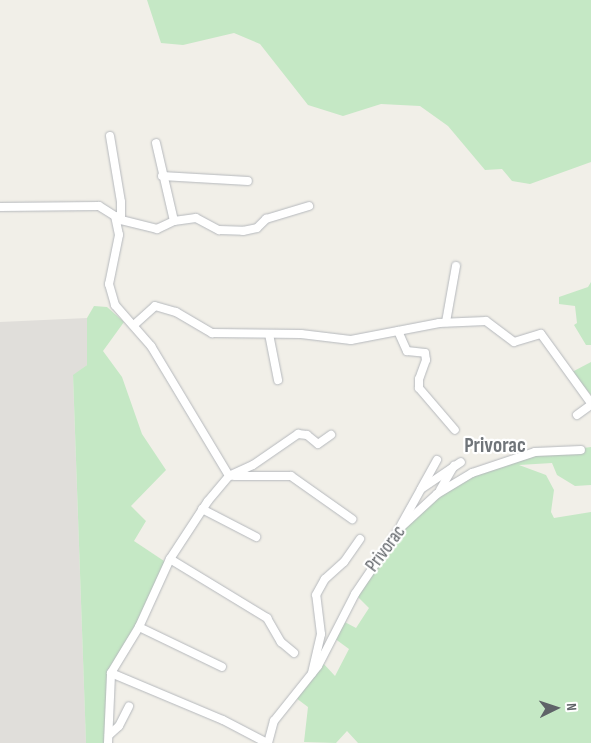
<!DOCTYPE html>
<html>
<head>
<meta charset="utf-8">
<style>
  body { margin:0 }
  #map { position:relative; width:591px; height:743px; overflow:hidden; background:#f1efe8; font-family:"Sofia Sans Condensed",sans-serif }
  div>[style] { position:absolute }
  .industrial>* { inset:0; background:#e0deda }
  .green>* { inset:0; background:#c5e8c5 }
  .roads { filter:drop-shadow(0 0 1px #b5b8bc) drop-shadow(0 0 1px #b5b8bc) }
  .minor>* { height:8px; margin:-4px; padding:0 4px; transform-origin:4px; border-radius:4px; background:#fff }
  span { translate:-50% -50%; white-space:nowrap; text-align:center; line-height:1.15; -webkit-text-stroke:4.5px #fff; paint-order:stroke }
  .street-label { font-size:19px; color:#5f6368 }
  .quarter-label { font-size:21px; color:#70757a; font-weight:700 }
  .north { position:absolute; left:531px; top:683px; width:50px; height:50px; -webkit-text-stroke:4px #fff; paint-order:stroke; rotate:86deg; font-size:14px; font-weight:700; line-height:20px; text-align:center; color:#5f6368 }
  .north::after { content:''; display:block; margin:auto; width:18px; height:22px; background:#5f6368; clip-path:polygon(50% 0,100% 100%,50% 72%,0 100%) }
</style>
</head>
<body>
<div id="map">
  <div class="industrial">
    <div style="clip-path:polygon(87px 318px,87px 365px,73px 376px,86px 743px,0 743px,0 322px)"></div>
  </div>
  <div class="green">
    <div style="clip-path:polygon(147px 0,591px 0,591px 162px,530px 184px,512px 181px,502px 169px,485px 170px,448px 126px,420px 106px,381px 104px,343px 116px,308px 105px,260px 44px,234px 33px,183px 45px,161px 43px)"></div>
    <div style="clip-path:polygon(591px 282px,591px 345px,586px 345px,574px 325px,577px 323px,575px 306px,559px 304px,559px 297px,588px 287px)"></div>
    <div style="clip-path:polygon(94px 306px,107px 307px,124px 322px,103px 351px,122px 377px,142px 434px,166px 470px,131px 506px,146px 521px,134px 541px,167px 563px,136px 627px,111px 668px,106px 743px,86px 743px,73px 375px,87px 365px,87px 318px)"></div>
    <div style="clip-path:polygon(591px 362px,591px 395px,572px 372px)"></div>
    <div style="clip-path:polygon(591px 447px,591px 485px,575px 486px,557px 475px,552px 463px,519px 465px,546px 475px,554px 490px,551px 512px,554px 518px,591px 512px,591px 743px,358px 743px,347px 731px,336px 743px,304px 742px,308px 707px,296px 698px,322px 662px,335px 676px,349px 649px,334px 638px,341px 620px,356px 628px,369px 608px,355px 594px,392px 537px,449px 486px,524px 456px)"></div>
  </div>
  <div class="roads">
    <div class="minor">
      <div style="left:110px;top:136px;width:67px;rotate:80.5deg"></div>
      <div style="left:121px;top:202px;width:18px;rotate:90deg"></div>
      <div style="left:121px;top:220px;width:4px;rotate:166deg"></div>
      <div style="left:162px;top:176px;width:86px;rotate:3.3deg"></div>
      <div style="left:0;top:207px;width:99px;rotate:-0.6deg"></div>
      <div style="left:99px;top:206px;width:19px;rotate:32deg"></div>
      <div style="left:115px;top:216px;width:19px;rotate:78deg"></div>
      <div style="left:119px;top:235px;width:50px;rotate:101.5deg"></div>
      <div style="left:109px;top:284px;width:22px;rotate:74deg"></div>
      <div style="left:115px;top:305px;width:55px;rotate:48.7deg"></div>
      <div style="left:151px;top:346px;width:152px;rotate:59deg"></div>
      <div style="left:121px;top:220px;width:37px;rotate:14deg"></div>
      <div style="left:157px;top:229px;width:19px;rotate:-25deg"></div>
      <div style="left:174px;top:221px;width:80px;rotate:-103deg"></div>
      <div style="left:174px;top:221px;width:22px;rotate:-8deg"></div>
      <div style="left:196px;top:218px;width:26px;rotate:28deg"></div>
      <div style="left:219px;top:230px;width:24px;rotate:2deg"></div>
      <div style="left:243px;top:231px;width:14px;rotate:-12deg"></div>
      <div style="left:257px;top:228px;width:13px;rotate:-45deg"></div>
      <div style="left:266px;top:219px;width:45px;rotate:-16.8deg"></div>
      <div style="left:446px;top:322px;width:57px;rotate:-79.9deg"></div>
      <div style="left:134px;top:325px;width:28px;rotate:-42deg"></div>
      <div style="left:155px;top:306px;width:22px;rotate:16deg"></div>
      <div style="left:176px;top:312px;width:42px;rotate:30.3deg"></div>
      <div style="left:212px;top:333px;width:89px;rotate:0.6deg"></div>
      <div style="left:301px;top:334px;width:50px;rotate:6.8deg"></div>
      <div style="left:351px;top:340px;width:90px;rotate:-10.9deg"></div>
      <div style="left:439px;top:323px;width:47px;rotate:-2.4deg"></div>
      <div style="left:486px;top:321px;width:35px;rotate:37deg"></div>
      <div style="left:514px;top:342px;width:28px;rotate:-17deg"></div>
      <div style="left:541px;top:334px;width:85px;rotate:54.1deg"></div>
      <div style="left:398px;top:331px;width:22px;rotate:66deg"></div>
      <div style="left:407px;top:351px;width:18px;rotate:6deg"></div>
      <div style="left:425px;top:353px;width:7px;rotate:82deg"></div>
      <div style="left:426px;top:360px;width:20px;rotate:110deg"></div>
      <div style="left:419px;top:379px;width:9px;rotate:90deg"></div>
      <div style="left:419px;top:388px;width:55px;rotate:49.4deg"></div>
      <div style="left:269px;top:334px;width:47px;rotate:78.9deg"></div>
      <div style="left:577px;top:415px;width:17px;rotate:-36deg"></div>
      <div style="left:234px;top:476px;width:57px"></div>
      <div style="left:291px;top:476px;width:75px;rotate:35.2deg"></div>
      <div style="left:422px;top:487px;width:31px;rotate:-61deg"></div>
      <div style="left:440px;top:490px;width:28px;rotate:-60deg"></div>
      <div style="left:202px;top:509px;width:61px;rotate:27.4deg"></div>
      <div style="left:401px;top:525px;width:41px;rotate:-60.9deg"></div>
      <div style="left:421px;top:489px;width:48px;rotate:-34deg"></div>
      <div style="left:170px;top:559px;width:114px;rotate:31.3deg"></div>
      <div style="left:267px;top:618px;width:28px;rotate:60deg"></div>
      <div style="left:281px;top:642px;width:17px;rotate:40deg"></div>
      <div style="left:139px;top:627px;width:92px;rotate:25.7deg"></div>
      <div style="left:111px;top:673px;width:121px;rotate:22.8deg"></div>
      <div style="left:223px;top:720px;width:50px;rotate:27.6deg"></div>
      <div style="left:312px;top:673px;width:40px;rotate:-77deg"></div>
      <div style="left:321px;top:634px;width:39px;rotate:-97deg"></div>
      <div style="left:316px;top:595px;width:18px;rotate:-61deg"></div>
      <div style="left:325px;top:579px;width:25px;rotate:-42deg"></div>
      <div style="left:344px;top:562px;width:28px;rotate:-55deg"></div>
      <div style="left:109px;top:735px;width:13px;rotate:-42deg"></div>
      <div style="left:119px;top:726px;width:22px;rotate:-63deg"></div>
      <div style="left:108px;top:743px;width:70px;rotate:-87.5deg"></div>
      <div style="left:111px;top:673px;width:54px;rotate:-58.7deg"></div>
      <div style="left:139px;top:627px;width:75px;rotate:-65.5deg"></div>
      <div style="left:170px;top:559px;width:69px;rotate:-56.8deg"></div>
      <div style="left:208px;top:501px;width:33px;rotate:-50deg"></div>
      <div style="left:229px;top:476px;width:26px;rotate:-25deg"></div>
      <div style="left:253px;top:465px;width:55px;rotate:-34.6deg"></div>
      <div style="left:298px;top:434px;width:9px;rotate:6deg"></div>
      <div style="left:307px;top:435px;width:14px;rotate:39deg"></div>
      <div style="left:318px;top:444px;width:16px;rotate:-35deg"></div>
      <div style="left:268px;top:743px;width:23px;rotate:-75deg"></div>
      <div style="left:274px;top:721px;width:70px;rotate:-51.3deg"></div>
      <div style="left:318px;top:666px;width:81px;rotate:-62.8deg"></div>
      <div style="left:355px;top:594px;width:78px;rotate:-55.9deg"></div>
      <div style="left:399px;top:529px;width:52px;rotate:-42.6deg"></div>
      <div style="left:437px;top:494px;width:41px;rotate:-31deg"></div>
      <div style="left:472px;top:473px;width:66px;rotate:-18.4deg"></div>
      <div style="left:535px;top:452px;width:46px;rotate:-2.5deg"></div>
    </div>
  </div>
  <div class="street-label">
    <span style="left:386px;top:549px;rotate:-53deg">Privorac</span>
  </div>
  <div class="quarter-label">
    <span style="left:495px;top:446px">Privorac</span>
  </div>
  <div class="north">N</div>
</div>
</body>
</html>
